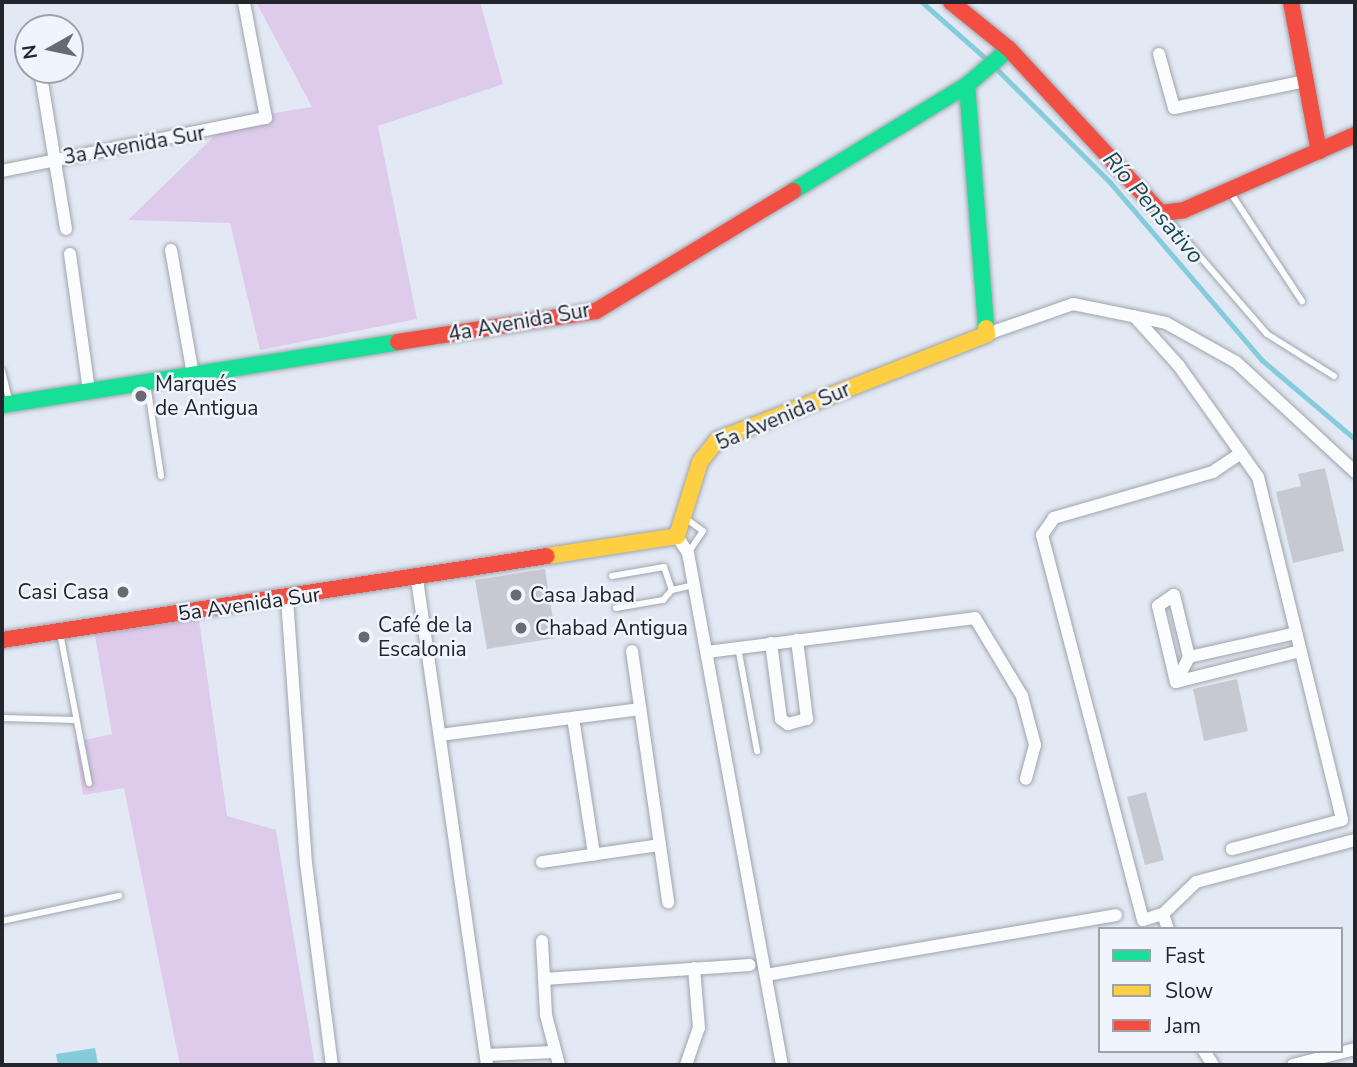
<!DOCTYPE html>
<html>
<head>
<meta charset="utf-8">
<style>
  body { margin:0 }
  #map { position:relative; width:1357px; height:1067px; overflow:hidden; background:#e3e9f4; font-family:"Nunito Sans",sans-serif }
  div>[style] { position:absolute }
  .green>* { inset:0; background:#decaeb }
  .water>* { inset:0; background:#84ccdc }
  .stream>* { height:4.5px; margin:-2.25px; padding:0 2.25px; transform-origin:2.25px; border-radius:2.25px; background:#84ccdc }
  .building>* { inset:0; background:#c7c9d2 }
  .roads { filter:drop-shadow(0 0 2px #9fa4ab) drop-shadow(0 0 2px #9fa4ab) }
  .lane>* { height:6px; margin:-3px; padding:0 3px; transform-origin:3px; border-radius:3px; background:#fbfcfd }
  .street>* { height:12px; margin:-6px; padding:0 6px; transform-origin:6px; border-radius:6px; background:#fbfcfd }
  .fast>* { height:16px; margin:-8px; padding:0 8px; transform-origin:8px; border-radius:8px; background:#16e098 }
  .slow>* { height:16px; margin:-8px; padding:0 8px; transform-origin:8px; border-radius:8px; background:#ffcf43 }
  .jam>* { height:16px; margin:-8px; padding:0 8px; transform-origin:8px; border-radius:8px; background:#f24e42 }
  .dots>* { width:19px; height:19px; translate:-50% -50%; box-sizing:border-box; border:4px solid #f0f4fc; border-radius:50% }
  span { translate:-50% -50%; white-space:nowrap; text-align:center; line-height:1.15; -webkit-text-stroke:5px #f0f4fc; paint-order:stroke }
  .street-label { font-size:21px; color:#22252c }
  .poi-label { font-size:21px; color:#22252c }
  .left { translate:0 -50%; text-align:left }
  .right { translate:-100% -50%; text-align:right }
  .water-label { font-size:23px; color:#1d4a52; font-style:italic }
  .frame { position:absolute; inset:0; border:4px solid #22252c; pointer-events:none }
  .legend { position:absolute; left:1098px; top:927px; width:245px; height:126px; box-sizing:border-box; background:#f0f4fc; border:2px solid #9ea1a9; margin:0; padding:9px 12px; list-style:none; font-size:21px; color:#22252c }
  .legend li { display:flex; align-items:center; gap:14px; height:35px }
  .legend b { width:35px; border:2px solid #9ea1a9 }
  .north { position:absolute; left:14px; top:14px; width:70px; height:70px; box-sizing:border-box; background:#f0f4fc; border:2px solid #9ea1a9; border-radius:50%; rotate:261deg; font-size:19px; font-weight:700; line-height:28px; text-align:center; color:#22252c }
  .north::after { content:''; display:block; margin:auto; width:24px; height:32px; background:#666a72; clip-path:polygon(50% 0,100% 100%,50% 72%,0 100%) }
</style>
</head>
<body>
<div id="map">
  <div class="green">
    <div style="clip-path:polygon(256px 2px,480px 2px,503px 84px,378px 126px,417px 319px,260px 350px,230px 223px,128px 220px,231px 120px,312px 107px)"></div>
    <div style="clip-path:polygon(198px 613px,227px 816px,276px 830px,315px 1065px,180px 1065px,124px 788px,83px 795px,75px 742px,112px 734px,94px 630px)"></div>
  </div>
  <div class="water">
    <div style="clip-path:polygon(95px 1048px,98px 1064px,58px 1065px,56px 1054px)"></div>
  </div>
  <div class="stream">
    <div style="left:922px;top:2px;width:89px;rotate:41.4deg"></div>
    <div style="left:995px;top:67px;width:163px;rotate:45deg"></div>
    <div style="left:1110px;top:182px;width:234px;rotate:49.5deg"></div>
    <div style="left:1262px;top:360px;width:122px;rotate:40.3deg"></div>
  </div>
  <div class="building">
    <div style="clip-path:polygon(1325px 468px,1344px 551px,1293px 563px,1276px 492px,1301px 486px,1298px 474px)"></div>
    <div style="clip-path:polygon(545px 569px,556px 638px,487px 649px,475px 580px)"></div>
    <div style="clip-path:polygon(1237px 679px,1248px 731px,1204px 741px,1193px 689px)"></div>
    <div style="clip-path:polygon(1146px 792px,1164px 860px,1145px 865px,1127px 797px)"></div>
  </div>
  <div class="roads">
    <div class="lane">
      <div style="left:1230px;top:192px;width:131px;rotate:56.6deg"></div>
      <div style="left:1164px;top:215px;width:157px;rotate:49.1deg"></div>
      <div style="left:1267px;top:334px;width:79px;rotate:32.1deg"></div>
      <div style="left:2px;top:371px;width:32px;rotate:76deg"></div>
      <div style="left:147px;top:384px;width:93px;rotate:81.3deg"></div>
      <div style="left:685px;top:518px;width:22px;rotate:36deg"></div>
      <div style="left:703px;top:531px;width:27px;rotate:124deg"></div>
      <div style="left:612px;top:576px;width:53px;rotate:-9.8deg"></div>
      <div style="left:664px;top:567px;width:24px;rotate:71deg"></div>
      <div style="left:616px;top:608px;width:48px;rotate:-9.7deg"></div>
      <div style="left:663px;top:600px;width:13px;rotate:-48deg"></div>
      <div style="left:672px;top:590px;width:22px;rotate:-13deg"></div>
      <div style="left:60px;top:633px;width:153px;rotate:79.1deg"></div>
      <div style="left:738px;top:647px;width:106px;rotate:79.6deg"></div>
      <div style="left:2px;top:718px;width:74px;rotate:1.5deg"></div>
      <div style="left:2px;top:921px;width:120px;rotate:-12.1deg"></div>
    </div>
    <div class="street">
      <div style="left:1159px;top:54px;width:56px;rotate:74.5deg"></div>
      <div style="left:1174px;top:108px;width:135px;rotate:-11.6deg"></div>
      <div style="left:40px;top:70px;width:161px;rotate:80.7deg"></div>
      <div style="left:2px;top:171px;width:269px;rotate:-11.4deg"></div>
      <div style="left:266px;top:118px;width:117px;rotate:-100.8deg"></div>
      <div style="left:171px;top:250px;width:127px;rotate:80deg"></div>
      <div style="left:70px;top:254px;width:138px;rotate:82.1deg"></div>
      <div style="left:1134px;top:316px;width:67px;rotate:48deg"></div>
      <div style="left:1179px;top:366px;width:136px;rotate:54.6deg"></div>
      <div style="left:1258px;top:477px;width:353px;rotate:76.2deg"></div>
      <div style="left:1342px;top:820px;width:114px;rotate:165.2deg"></div>
      <div style="left:987px;top:334px;width:91px;rotate:-19.2deg"></div>
      <div style="left:1073px;top:304px;width:95px;rotate:11.5deg"></div>
      <div style="left:1166px;top:323px;width:80px;rotate:29.1deg"></div>
      <div style="left:1236px;top:362px;width:162px;rotate:42.7deg"></div>
      <div style="left:1241px;top:453px;width:34px;rotate:146deg"></div>
      <div style="left:1213px;top:472px;width:166px;rotate:163.9deg"></div>
      <div style="left:1054px;top:518px;width:21px;rotate:125deg"></div>
      <div style="left:1042px;top:535px;width:398px;rotate:75.3deg"></div>
      <div style="left:1143px;top:920px;width:21px;rotate:-17deg"></div>
      <div style="left:1163px;top:914px;width:46px;rotate:-44.1deg"></div>
      <div style="left:1196px;top:882px;width:164px;rotate:-14.8deg"></div>
      <div style="left:677px;top:536px;width:20px;rotate:57deg"></div>
      <div style="left:688px;top:553px;width:521px;rotate:79.6deg"></div>
      <div style="left:417px;top:579px;width:491px;rotate:81.8deg"></div>
      <div style="left:1174px;top:595px;width:64px;rotate:76.4deg"></div>
      <div style="left:1189px;top:657px;width:28px;rotate:117deg"></div>
      <div style="left:1176px;top:682px;width:78px;rotate:-103.3deg"></div>
      <div style="left:1158px;top:606px;width:19px;rotate:-35deg"></div>
      <div style="left:287px;top:599px;width:265px;rotate:85.9deg"></div>
      <div style="left:306px;top:863px;width:204px;rotate:82.7deg"></div>
      <div style="left:771px;top:643px;width:77px;rotate:82.5deg"></div>
      <div style="left:781px;top:719px;width:9px;rotate:36deg"></div>
      <div style="left:788px;top:724px;width:20px;rotate:-15deg"></div>
      <div style="left:807px;top:719px;width:80px;rotate:-97.2deg"></div>
      <div style="left:632px;top:651px;width:254px;rotate:81.8deg"></div>
      <div style="left:707px;top:652px;width:270px;rotate:-7.2deg"></div>
      <div style="left:975px;top:618px;width:91px;rotate:58.9deg"></div>
      <div style="left:1022px;top:696px;width:51px;rotate:75.1deg"></div>
      <div style="left:1035px;top:745px;width:35px;rotate:105deg"></div>
      <div style="left:1189px;top:657px;width:110px;rotate:-12.6deg"></div>
      <div style="left:1176px;top:682px;width:128px;rotate:-14deg"></div>
      <div style="left:573px;top:718px;width:138px;rotate:81.2deg"></div>
      <div style="left:440px;top:735px;width:202px;rotate:-7.4deg"></div>
      <div style="left:542px;top:862px;width:119px;rotate:-8.2deg"></div>
      <div style="left:1163px;top:914px;width:16px;rotate:72deg"></div>
      <div style="left:542px;top:941px;width:74px;rotate:86.9deg"></div>
      <div style="left:546px;top:1015px;width:52px;rotate:75.4deg"></div>
      <div style="left:766px;top:975px;width:355px;rotate:-9.7deg"></div>
      <div style="left:544px;top:979px;width:206px;rotate:-3.9deg"></div>
      <div style="left:1204px;top:1051px;width:17px;rotate:57deg"></div>
      <div style="left:486px;top:1055px;width:67px;rotate:-2.6deg"></div>
      <div style="left:686px;top:1065px;width:39px;rotate:-71deg"></div>
      <div style="left:699px;top:1028px;width:60px;rotate:-94.8deg"></div>
      <div style="left:1293px;top:1065px;width:64px;rotate:-14.5deg"></div>
    </div>
    <div class="fast">
      <div style="left:967px;top:85px;width:244px;rotate:85.5deg"></div>
      <div style="left:793px;top:191px;width:204px;rotate:-31.3deg"></div>
      <div style="left:967px;top:85px;width:55px;rotate:-40.6deg"></div>
      <div style="left:2px;top:405px;width:401px;rotate:-9deg"></div>
    </div>
    <div class="slow">
      <div style="left:547px;top:556px;width:132px;rotate:-8.7deg"></div>
      <div style="left:677px;top:536px;width:77px;rotate:-72.7deg"></div>
      <div style="left:700px;top:462px;width:28px;rotate:-52deg"></div>
      <div style="left:717px;top:440px;width:290px;rotate:-21.4deg"></div>
      <div style="left:987px;top:334px;width:6px;rotate:-99deg"></div>
    </div>
    <div class="jam">
      <div style="left:951px;top:2px;width:75px;rotate:39deg"></div>
      <div style="left:1009px;top:49px;width:224px;rotate:47.2deg"></div>
      <div style="left:1161px;top:213px;width:23px;rotate:-7deg"></div>
      <div style="left:1184px;top:210px;width:187px;rotate:-23.7deg"></div>
      <div style="left:1291px;top:2px;width:152px;rotate:79.4deg"></div>
      <div style="left:398px;top:342px;width:200px;rotate:-8.9deg"></div>
      <div style="left:596px;top:311px;width:231px;rotate:-31.3deg"></div>
      <div style="left:2px;top:640px;width:551px;rotate:-8.76deg"></div>
    </div>
  </div>
  <div class="dots">
    <div style="left:141px;top:396px;background:#666a72"></div>
    <div style="left:123px;top:592px;background:#666a72"></div>
    <div style="left:516px;top:595px;background:#666a72"></div>
    <div style="left:521px;top:628px;background:#666a72"></div>
    <div style="left:364px;top:637px;background:#666a72"></div>
  </div>
  <div class="street-label">
    <span style="left:134px;top:145px;rotate:-10deg">3a Avenida Sur</span>
    <span style="left:519px;top:322px;rotate:-10deg">4a Avenida Sur</span>
    <span style="left:783px;top:416px;rotate:-23deg">5a Avenida Sur</span>
    <span style="left:249px;top:604px;rotate:-8deg">5a Avenida Sur</span>
  </div>
  <div class="poi-label">
    <span class="left" style="left:155px;top:396px">Marqués<br>de Antigua</span>
    <span class="right" style="left:109px;top:592px">Casi Casa</span>
    <span class="left" style="left:530px;top:595px">Casa Jabad</span>
    <span class="left" style="left:378px;top:637px">Café de la<br>Escalonia</span>
    <span class="left" style="left:535px;top:628px">Chabad Antigua</span>
  </div>
  <div class="water-label">
    <span style="left:1153px;top:208px;rotate:49deg">Río Pensativo</span>
  </div>
  <div class="frame"></div>
  <ul class="legend">
  <li><b style="height:9px;background:#16e098"></b>Fast</li>
  <li><b style="height:9px;background:#ffcf43"></b>Slow</li>
  <li><b style="height:9px;background:#f24e42"></b>Jam</li>
  </ul>
  <div class="north">N</div>
</div>
</body>
</html>
